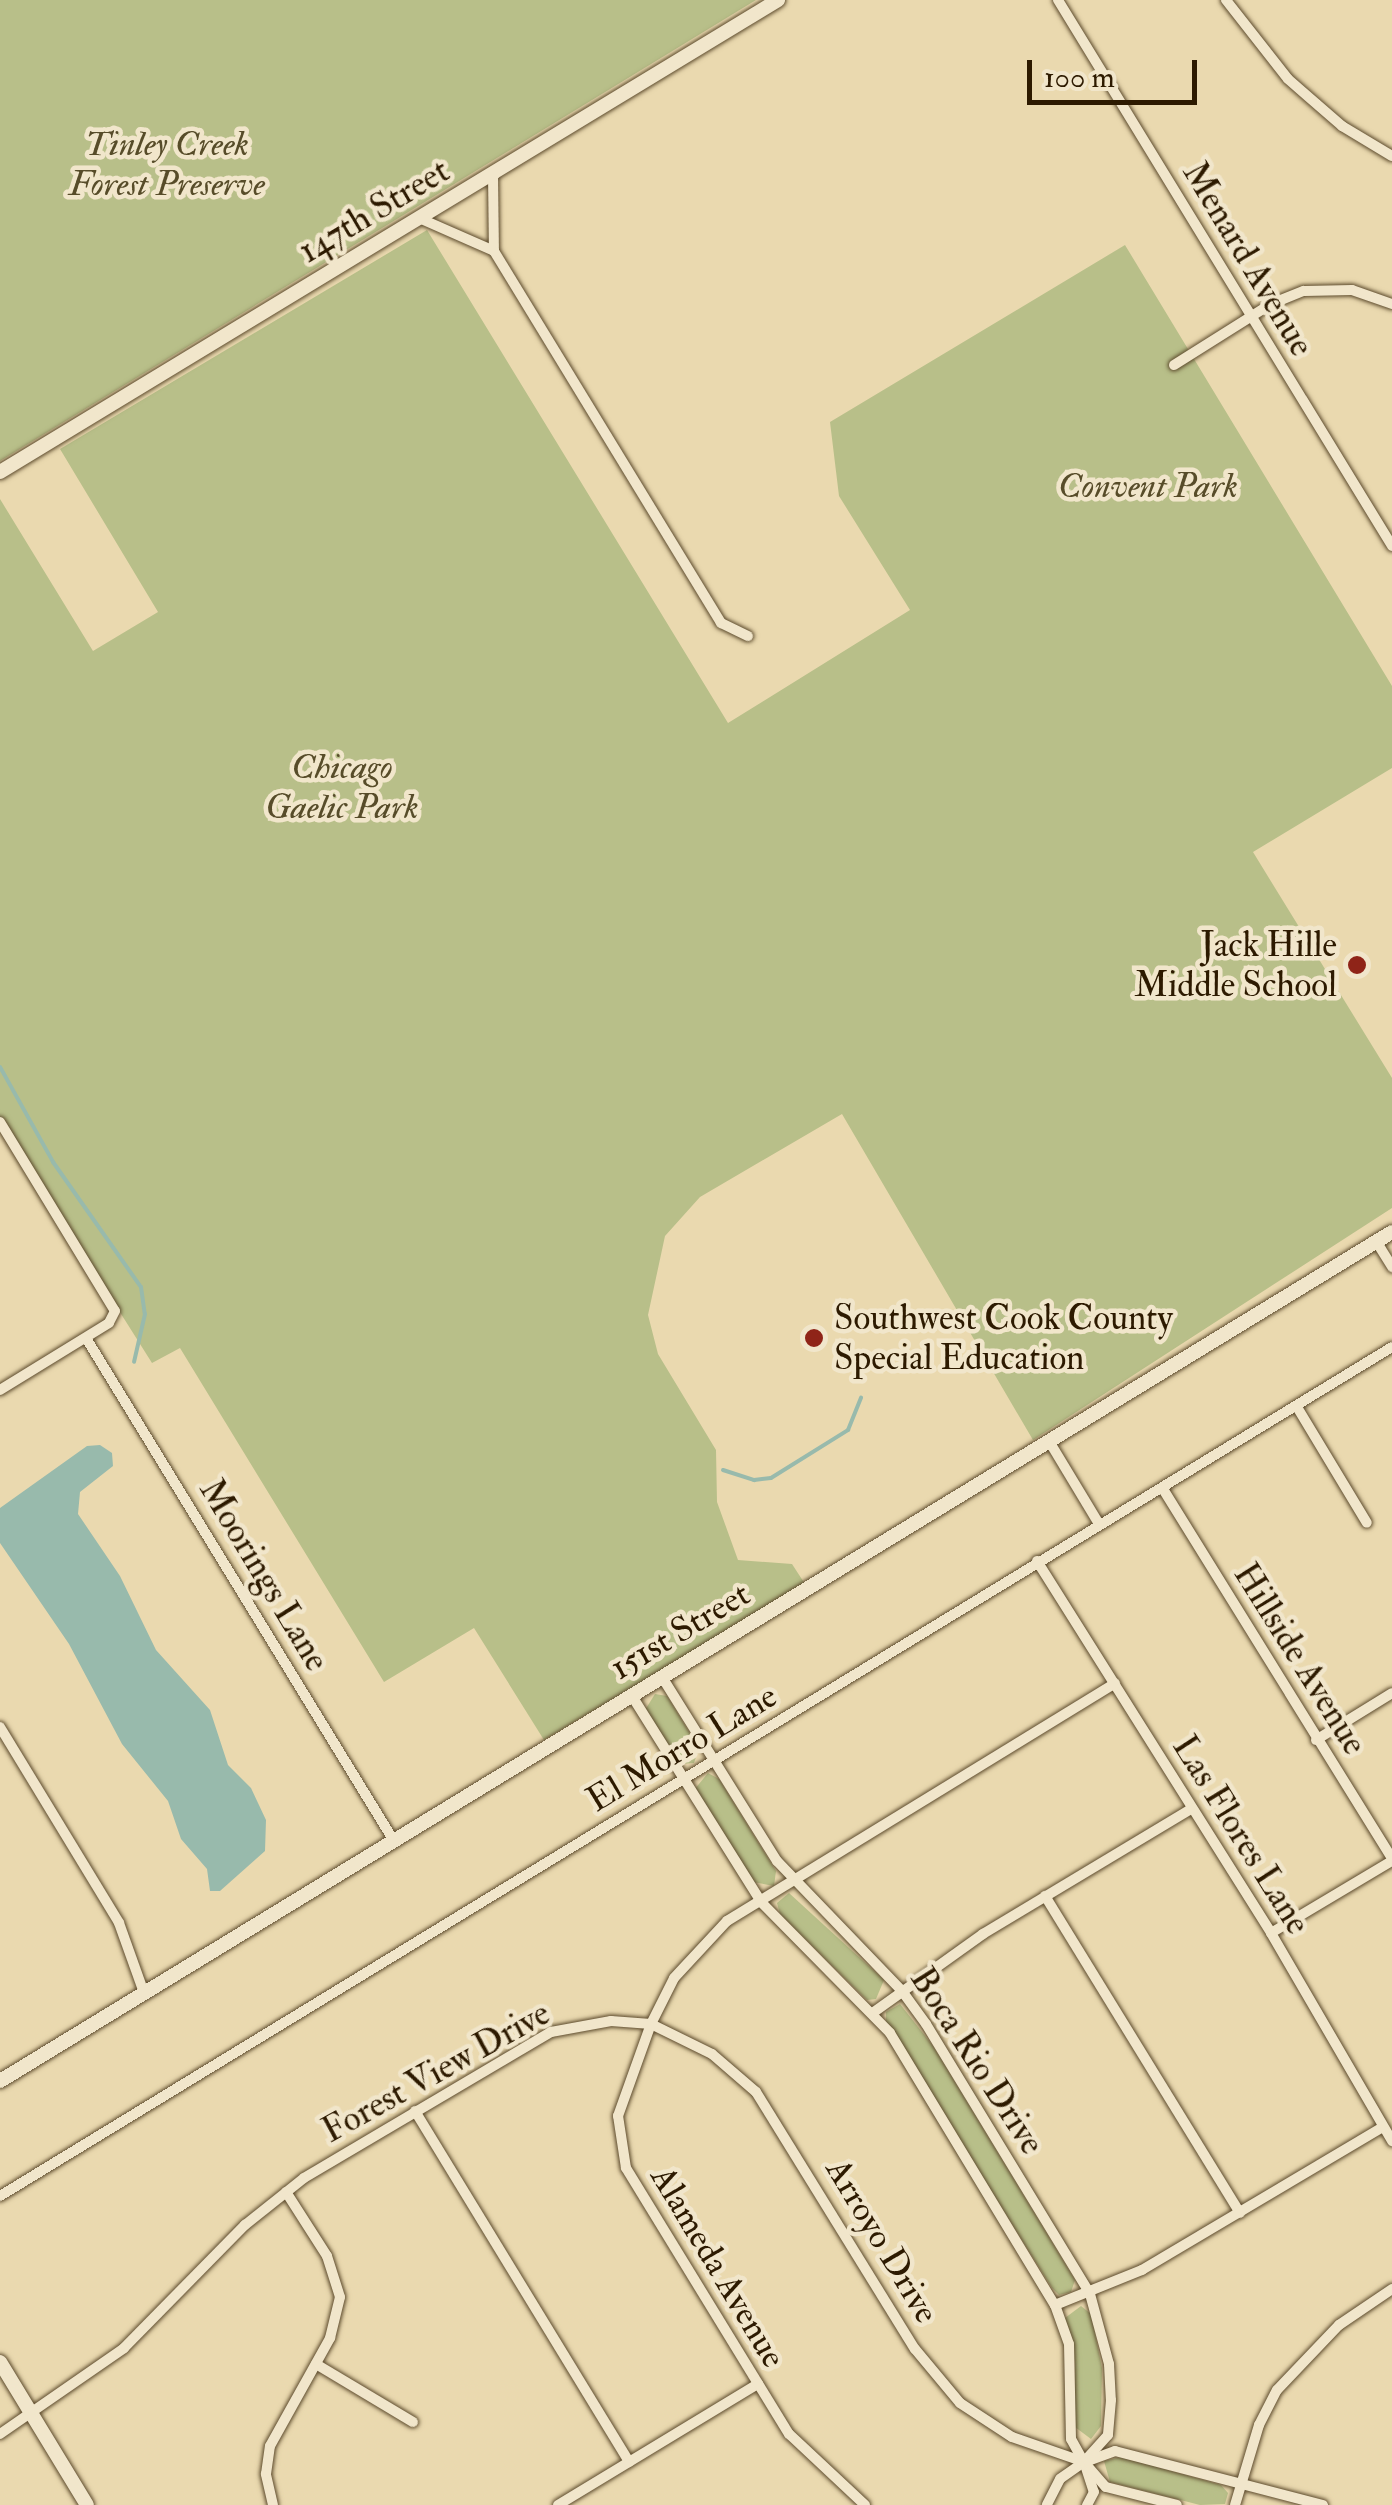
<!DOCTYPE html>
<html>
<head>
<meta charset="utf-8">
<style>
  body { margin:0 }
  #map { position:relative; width:1392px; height:2505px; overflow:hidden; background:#ead9af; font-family:"IM FELL Double Pica",serif }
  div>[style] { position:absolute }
  .green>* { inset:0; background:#b8bf89 }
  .water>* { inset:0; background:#98baac }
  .stream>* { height:4px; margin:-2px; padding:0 2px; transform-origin:2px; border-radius:2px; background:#98baac }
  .roads { filter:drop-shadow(0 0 2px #5c4a2c) drop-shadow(0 0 2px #5c4a2c) }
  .street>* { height:10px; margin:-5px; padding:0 5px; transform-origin:5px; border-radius:5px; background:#f1e6cb }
  .secondary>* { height:14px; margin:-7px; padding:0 7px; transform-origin:7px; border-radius:7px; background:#f1e6cb }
  .dots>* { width:28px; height:28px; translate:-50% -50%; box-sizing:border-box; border:5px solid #f1e6cb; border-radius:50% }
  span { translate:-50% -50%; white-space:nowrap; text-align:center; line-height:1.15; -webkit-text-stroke:9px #f1e6cb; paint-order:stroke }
  .park-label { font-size:35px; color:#574c29; font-style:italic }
  .street-label { font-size:35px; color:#2d1a00 }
  .poi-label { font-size:35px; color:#2d1a00 }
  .right { translate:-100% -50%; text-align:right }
  .left { translate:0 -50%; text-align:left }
  .scale { position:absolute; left:1027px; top:60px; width:170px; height:45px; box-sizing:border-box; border:5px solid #2d1a00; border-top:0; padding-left:12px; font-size:30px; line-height:35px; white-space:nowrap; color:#2d1a00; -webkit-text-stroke:8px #f1e6cb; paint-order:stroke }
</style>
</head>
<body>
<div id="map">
  <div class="green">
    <div style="clip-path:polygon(0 0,756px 0,0 461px)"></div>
    <div style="clip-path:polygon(427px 230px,728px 723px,910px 610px,839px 496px,830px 422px,1125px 245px,1392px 686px,1392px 768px,1253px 852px,1392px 1078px,1392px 1208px,1033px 1440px,842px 1114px,700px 1197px,665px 1236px,648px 1315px,658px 1354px,716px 1450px,717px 1502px,738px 1560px,792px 1564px,805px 1584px,544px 1740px,474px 1628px,384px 1682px,180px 1348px,152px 1363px,0 1122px,0 499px,93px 651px,158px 612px,60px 449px)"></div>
    <div style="clip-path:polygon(655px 1694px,667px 1696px,699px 1748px,694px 1763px,680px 1764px,645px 1710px)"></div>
    <div style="clip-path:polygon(708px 1773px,719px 1779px,776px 1871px,774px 1886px,753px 1882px,694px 1790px)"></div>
    <div style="clip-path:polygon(789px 1893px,884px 1980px,876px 1999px,867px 2000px,780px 1914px,777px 1903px)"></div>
    <div style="clip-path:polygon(900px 2004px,933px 2046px,1075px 2280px,1071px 2292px,1059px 2295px,1052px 2288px,886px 2023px,886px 2012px)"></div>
    <div style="clip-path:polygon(1081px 2306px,1091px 2314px,1102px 2368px,1101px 2426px,1091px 2439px,1075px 2427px,1075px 2363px,1065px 2318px)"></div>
    <div style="clip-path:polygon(1121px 2457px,1221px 2485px,1228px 2493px,1225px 2504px,1200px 2505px,1110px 2482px,1104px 2461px)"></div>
  </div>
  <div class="water">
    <div style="clip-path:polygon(100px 1445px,112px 1453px,113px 1466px,80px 1492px,78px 1514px,120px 1576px,156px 1650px,210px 1710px,228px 1765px,251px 1788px,266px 1820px,265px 1851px,220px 1891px,210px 1891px,207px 1869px,181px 1839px,168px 1801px,122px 1744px,69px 1644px,0 1543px,0 1508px,87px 1446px)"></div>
  </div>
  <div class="stream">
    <div style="left:0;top:1067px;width:109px;rotate:60.8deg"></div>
    <div style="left:53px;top:1162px;width:153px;rotate:54.9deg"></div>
    <div style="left:141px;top:1287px;width:27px;rotate:82deg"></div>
    <div style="left:145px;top:1314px;width:49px;rotate:102.9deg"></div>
    <div style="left:723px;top:1470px;width:33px;rotate:18deg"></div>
    <div style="left:754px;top:1480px;width:17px;rotate:-7deg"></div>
    <div style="left:771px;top:1478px;width:91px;rotate:-31.9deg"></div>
    <div style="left:848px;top:1430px;width:35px;rotate:-68deg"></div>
  </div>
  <div class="roads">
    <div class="street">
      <div style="left:1058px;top:0;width:640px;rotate:58.54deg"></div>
      <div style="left:1226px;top:0;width:100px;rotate:51.9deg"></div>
      <div style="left:1288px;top:79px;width:72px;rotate:41deg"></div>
      <div style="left:1342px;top:126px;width:58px;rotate:31deg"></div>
      <div style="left:493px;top:173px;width:78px;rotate:89.3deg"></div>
      <div style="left:494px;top:251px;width:436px;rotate:58.6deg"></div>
      <div style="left:721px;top:623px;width:30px;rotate:26deg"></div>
      <div style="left:419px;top:218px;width:82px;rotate:23.7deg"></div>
      <div style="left:1174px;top:365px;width:115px;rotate:-32.2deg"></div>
      <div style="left:1271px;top:304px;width:35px;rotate:-22deg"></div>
      <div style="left:1304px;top:291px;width:48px;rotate:-1.2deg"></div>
      <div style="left:1352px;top:290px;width:42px;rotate:19.3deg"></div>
      <div style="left:0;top:1122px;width:221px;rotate:58.7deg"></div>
      <div style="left:115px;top:1311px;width:13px;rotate:117deg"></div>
      <div style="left:109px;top:1323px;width:128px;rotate:148.4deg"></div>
      <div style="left:1376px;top:1241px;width:31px;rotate:58deg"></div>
      <div style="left:86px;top:1338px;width:590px;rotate:58.52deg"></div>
      <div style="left:1297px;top:1407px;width:135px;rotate:58.9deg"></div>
      <div style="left:1049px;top:1441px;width:97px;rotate:58.9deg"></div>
      <div style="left:1163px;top:1489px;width:434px;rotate:58.2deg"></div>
      <div style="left:1037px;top:1561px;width:439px;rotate:57.8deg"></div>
      <div style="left:1271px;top:1933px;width:241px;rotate:59.8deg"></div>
      <div style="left:662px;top:1677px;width:217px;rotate:58deg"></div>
      <div style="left:777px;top:1861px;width:180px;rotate:46.1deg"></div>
      <div style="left:902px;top:1991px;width:41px;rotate:54deg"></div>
      <div style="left:926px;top:2024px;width:316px;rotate:58.7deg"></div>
      <div style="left:1090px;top:2294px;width:73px;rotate:74.8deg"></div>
      <div style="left:1109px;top:2364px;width:36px;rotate:87deg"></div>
      <div style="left:1111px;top:2400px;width:35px;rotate:95deg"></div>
      <div style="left:1108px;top:2435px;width:36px;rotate:132deg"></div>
      <div style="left:632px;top:1696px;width:243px;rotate:57.9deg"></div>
      <div style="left:761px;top:1902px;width:184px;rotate:45.4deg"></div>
      <div style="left:890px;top:2033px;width:318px;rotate:58.8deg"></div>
      <div style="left:1055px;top:2305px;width:41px;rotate:70.3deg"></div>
      <div style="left:1069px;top:2344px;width:95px;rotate:88.8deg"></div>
      <div style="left:1071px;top:2439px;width:26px;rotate:61deg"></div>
      <div style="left:1084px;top:2462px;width:29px;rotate:145deg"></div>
      <div style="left:1060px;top:2479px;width:29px;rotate:117deg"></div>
      <div style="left:0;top:1727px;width:229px;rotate:58.7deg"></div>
      <div style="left:119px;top:1923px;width:74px;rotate:70.3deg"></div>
      <div style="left:1316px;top:1740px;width:89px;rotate:-31.7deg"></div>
      <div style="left:1045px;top:1896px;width:372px;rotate:58.4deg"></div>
      <div style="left:1271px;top:1933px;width:141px;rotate:-30.8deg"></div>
      <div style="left:874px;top:2012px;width:134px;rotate:-35.6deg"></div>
      <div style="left:983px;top:1934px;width:243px;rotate:-31deg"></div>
      <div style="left:415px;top:2111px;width:411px;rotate:58.6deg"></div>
      <div style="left:0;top:2196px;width:1630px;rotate:-31.38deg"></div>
      <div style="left:1055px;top:2305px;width:94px;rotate:-21.9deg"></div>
      <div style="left:1142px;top:2270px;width:280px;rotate:-30.7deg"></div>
      <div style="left:316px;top:2364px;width:113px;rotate:30.9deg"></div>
      <div style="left:0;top:2434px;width:151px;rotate:-34.7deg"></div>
      <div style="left:124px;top:2348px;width:173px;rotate:-45.5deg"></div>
      <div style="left:245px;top:2225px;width:75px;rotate:-38.5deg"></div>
      <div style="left:304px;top:2178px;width:287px;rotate:-30.6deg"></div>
      <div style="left:551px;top:2032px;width:61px;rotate:-10.4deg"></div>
      <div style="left:611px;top:2021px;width:40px;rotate:4.3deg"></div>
      <div style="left:651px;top:2024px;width:51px;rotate:-63.4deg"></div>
      <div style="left:674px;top:1978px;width:78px;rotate:-47.1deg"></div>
      <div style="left:727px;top:1921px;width:455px;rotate:-31.5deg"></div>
      <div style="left:1085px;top:2462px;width:32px;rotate:-20deg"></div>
      <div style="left:1115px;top:2451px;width:215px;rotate:14.6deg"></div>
      <div style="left:1086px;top:2468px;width:25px;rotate:72deg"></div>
      <div style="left:1094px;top:2492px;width:15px;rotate:118deg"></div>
      <div style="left:273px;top:2505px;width:32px;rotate:-103deg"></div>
      <div style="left:266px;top:2474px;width:28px;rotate:-82deg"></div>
      <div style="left:270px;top:2446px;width:124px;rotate:-60.9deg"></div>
      <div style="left:330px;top:2338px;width:42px;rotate:-76.3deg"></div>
      <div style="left:340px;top:2297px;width:43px;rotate:-107.6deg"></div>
      <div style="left:327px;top:2256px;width:76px;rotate:-122.6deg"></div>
      <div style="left:558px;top:2505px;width:234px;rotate:-31.2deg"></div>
      <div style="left:865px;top:2505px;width:104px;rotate:-136.9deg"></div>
      <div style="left:789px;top:2434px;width:312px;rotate:-121.5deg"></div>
      <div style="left:626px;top:2168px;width:53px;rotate:-98.7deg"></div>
      <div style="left:618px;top:2116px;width:98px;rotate:-70.3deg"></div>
      <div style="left:651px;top:2024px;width:68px;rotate:26.2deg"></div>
      <div style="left:712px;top:2054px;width:58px;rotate:40.8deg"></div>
      <div style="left:756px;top:2092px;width:302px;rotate:58.3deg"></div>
      <div style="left:915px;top:2349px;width:70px;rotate:50.2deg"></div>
      <div style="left:960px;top:2403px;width:62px;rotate:33.2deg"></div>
      <div style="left:1012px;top:2437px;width:76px;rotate:19.1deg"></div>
      <div style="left:1084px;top:2462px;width:33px;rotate:49deg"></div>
      <div style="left:1106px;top:2487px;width:73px;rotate:14.2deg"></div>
      <div style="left:1235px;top:2505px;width:84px;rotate:-73.3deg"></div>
      <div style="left:1259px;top:2425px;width:39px;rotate:-63deg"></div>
      <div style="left:1277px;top:2390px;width:90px;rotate:-46.4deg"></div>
      <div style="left:1339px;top:2325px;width:64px;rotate:-34.2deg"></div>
    </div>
    <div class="secondary">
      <div style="left:0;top:472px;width:910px;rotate:-31.24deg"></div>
      <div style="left:0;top:2081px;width:1630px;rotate:-31.38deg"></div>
      <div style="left:0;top:2362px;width:167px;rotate:58.7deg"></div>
    </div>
  </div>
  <div class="dots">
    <div style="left:1357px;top:965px;background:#8f2418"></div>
    <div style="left:814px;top:1338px;background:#8f2418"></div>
  </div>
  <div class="park-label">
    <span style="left:167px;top:164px">Tinley Creek<br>Forest Preserve</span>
    <span style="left:1148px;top:486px">Convent Park</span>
    <span style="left:342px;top:787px">Chicago<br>Gaelic Park</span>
  </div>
  <div class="street-label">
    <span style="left:374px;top:211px;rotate:-31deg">147th Street</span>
    <span style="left:1248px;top:259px;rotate:59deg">Menard Avenue</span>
    <span style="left:264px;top:1575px;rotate:59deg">Moorings Lane</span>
    <span style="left:680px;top:1631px;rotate:-31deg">151st Street</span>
    <span style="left:1300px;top:1659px;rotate:58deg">Hillside Avenue</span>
    <span style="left:682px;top:1748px;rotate:-31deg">El Morro Lane</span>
    <span style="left:1241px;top:1835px;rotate:58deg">Las Flores Lane</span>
    <span style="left:977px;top:2061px;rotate:57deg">Boca Rio Drive</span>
    <span style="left:436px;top:2072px;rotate:-29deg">Forest View Drive</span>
    <span style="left:882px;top:2241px;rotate:59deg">Arroyo Drive</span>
    <span style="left:718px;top:2267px;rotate:59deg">Alameda Avenue</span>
  </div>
  <div class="poi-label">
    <span class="right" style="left:1337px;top:965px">Jack Hille<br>Middle School</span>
    <span class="left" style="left:834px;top:1338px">Southwest Cook County<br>Special Education</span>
  </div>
  <div class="scale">100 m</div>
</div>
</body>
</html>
